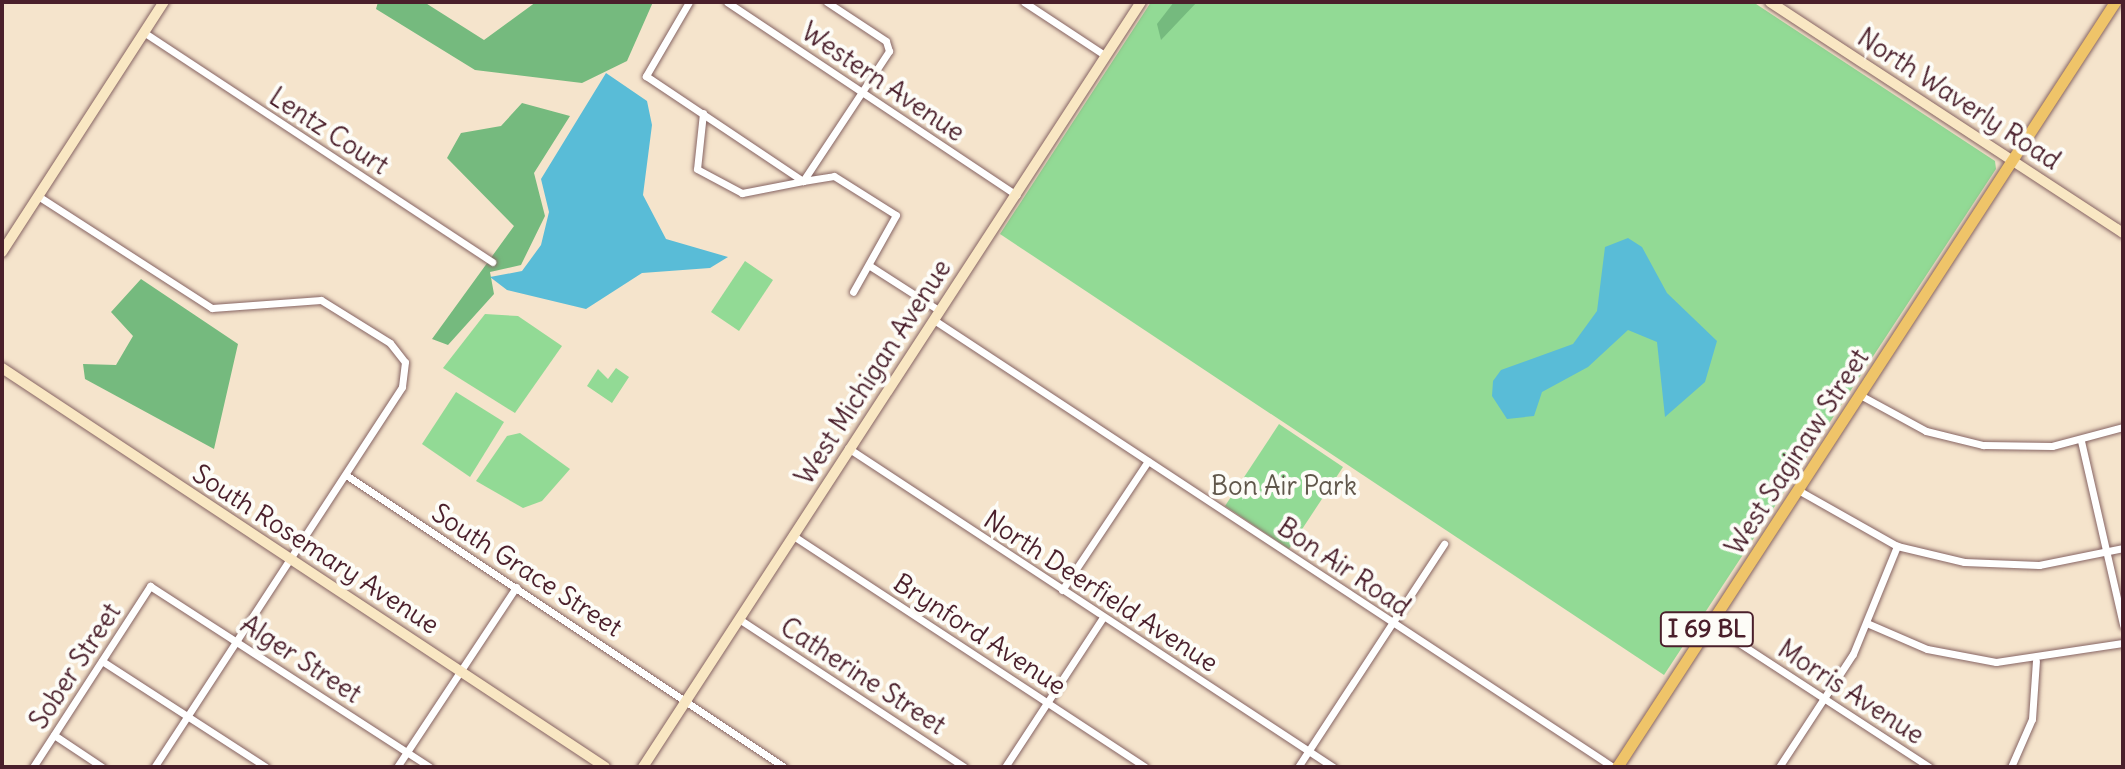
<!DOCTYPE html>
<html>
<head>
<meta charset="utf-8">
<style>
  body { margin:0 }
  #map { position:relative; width:2125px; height:769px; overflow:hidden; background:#f5e4cc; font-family:Delius,sans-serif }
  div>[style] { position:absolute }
  .green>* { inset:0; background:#92da95 }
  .forest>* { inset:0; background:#75ba7e }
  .water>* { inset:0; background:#59bcd7 }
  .roads { filter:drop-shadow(0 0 2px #866463) drop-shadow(0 0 2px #866463) }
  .street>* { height:7px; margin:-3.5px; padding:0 3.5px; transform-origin:3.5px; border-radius:3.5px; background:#fff }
  .secondary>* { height:10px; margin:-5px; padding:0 5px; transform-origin:5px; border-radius:5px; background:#f9e7c3 }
  .primary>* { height:11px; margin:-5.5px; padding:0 5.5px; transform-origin:5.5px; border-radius:5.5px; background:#efc469 }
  span { translate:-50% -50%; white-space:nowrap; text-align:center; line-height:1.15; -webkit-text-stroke:8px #fdfcf7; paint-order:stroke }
  .shield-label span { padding:2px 6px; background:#fdfcf7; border:2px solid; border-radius:6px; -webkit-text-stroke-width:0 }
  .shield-label { font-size:24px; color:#4a1f2b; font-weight:700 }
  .street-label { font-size:26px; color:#4a1f2b }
  .park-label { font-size:26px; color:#60574b }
  .frame { position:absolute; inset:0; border:4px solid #4a1f2b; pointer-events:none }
</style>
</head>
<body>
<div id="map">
  <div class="green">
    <div style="clip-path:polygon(1151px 2px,1753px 2px,1995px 161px,1996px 169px,1664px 675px,1000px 234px)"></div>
    <div style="clip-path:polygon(745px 261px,773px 280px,739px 331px,711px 312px)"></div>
    <div style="clip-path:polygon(485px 314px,518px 316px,562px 346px,515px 413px,443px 368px)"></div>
    <div style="clip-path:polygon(616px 368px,629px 377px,612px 403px,587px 386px,598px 369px,608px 379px)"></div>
    <div style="clip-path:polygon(456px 392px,504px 422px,470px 477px,422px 444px)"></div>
    <div style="clip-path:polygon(1279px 424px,1343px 467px,1289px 549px,1225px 506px)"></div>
    <div style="clip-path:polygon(520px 433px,570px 469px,542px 501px,523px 508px,476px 481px,507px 436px)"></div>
  </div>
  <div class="forest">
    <div style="clip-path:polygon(378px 2px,424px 2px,484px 40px,536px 2px,653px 2px,627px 61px,582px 83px,475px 70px,376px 9px)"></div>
    <div style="clip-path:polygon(1174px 2px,1197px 2px,1161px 40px,1157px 24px)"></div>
    <div style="clip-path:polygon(522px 103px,570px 116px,534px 173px,545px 216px,521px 265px,490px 272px,494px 294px,448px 345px,432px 339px,514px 226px,447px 158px,461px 133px,501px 126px)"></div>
    <div style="clip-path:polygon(141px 279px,238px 344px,214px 449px,85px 379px,83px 364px,116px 365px,133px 336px,111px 312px)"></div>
  </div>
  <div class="water">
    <div style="clip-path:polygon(606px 73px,647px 101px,652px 125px,643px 195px,666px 239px,728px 257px,710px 268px,642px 273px,586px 309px,507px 290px,490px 277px,522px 271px,541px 245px,549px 212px,541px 179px)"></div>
    <div style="clip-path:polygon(1628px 238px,1642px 247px,1667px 293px,1717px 341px,1705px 382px,1665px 417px,1657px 342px,1628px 330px,1588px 367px,1542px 392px,1534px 416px,1507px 419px,1492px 396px,1493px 381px,1501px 370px,1573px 344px,1597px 311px,1605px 247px)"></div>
  </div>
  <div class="roads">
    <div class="street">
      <div style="left:689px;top:2px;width:86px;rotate:120.2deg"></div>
      <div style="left:646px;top:76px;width:189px;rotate:33.8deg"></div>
      <div style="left:803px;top:181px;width:31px;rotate:-9deg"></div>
      <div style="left:834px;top:176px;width:73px;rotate:32.2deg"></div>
      <div style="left:896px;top:215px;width:88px;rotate:119.2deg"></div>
      <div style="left:727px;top:2px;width:348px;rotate:33.7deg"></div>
      <div style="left:1024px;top:2px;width:98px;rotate:33.4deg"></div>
      <div style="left:145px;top:33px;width:416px;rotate:33.4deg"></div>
      <div style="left:703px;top:113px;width:56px;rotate:96.1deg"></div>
      <div style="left:697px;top:169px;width:51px;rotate:28.1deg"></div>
      <div style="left:742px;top:193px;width:62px;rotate:-11.1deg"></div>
      <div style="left:803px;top:181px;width:156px;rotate:-56.5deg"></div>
      <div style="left:889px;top:51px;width:10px;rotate:-107deg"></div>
      <div style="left:886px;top:41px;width:71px;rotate:-146.5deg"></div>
      <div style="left:38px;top:196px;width:207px;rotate:32.8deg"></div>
      <div style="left:212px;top:308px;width:109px;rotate:-4.2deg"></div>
      <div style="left:321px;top:300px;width:81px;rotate:31.9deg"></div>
      <div style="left:390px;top:343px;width:24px;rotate:52deg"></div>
      <div style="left:405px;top:362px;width:25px;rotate:97deg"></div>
      <div style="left:402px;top:387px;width:454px;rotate:123.1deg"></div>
      <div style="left:870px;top:266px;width:83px;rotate:32.7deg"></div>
      <div style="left:934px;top:320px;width:813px;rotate:33.36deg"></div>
      <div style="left:1860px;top:395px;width:75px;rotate:28.6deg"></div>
      <div style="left:1926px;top:431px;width:59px;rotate:13.8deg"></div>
      <div style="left:1983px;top:445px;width:69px;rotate:0.8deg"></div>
      <div style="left:2052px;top:446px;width:73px;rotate:-15deg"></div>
      <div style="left:2081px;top:441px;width:189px;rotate:77.1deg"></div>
      <div style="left:848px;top:448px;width:581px;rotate:33.33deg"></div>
      <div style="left:346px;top:475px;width:526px;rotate:33.69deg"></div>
      <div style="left:1798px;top:490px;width:114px;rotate:29.5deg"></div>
      <div style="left:1897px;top:546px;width:69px;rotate:13.4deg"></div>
      <div style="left:1964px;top:562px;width:75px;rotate:2.3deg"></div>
      <div style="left:2039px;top:565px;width:86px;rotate:-11.4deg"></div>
      <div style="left:792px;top:535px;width:422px;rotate:33.3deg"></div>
      <div style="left:1062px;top:590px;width:155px;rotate:-56.3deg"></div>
      <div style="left:739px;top:619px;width:269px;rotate:33.3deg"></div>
      <div style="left:1710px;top:624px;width:262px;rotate:33.1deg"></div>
      <div style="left:1869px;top:624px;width:63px;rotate:23.3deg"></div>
      <div style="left:1927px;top:649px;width:70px;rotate:10.7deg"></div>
      <div style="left:1996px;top:662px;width:128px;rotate:-8.5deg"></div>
      <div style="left:102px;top:661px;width:195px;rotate:32.9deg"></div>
      <div style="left:54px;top:735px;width:58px;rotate:33.7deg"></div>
      <div style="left:33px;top:767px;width:216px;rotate:-57.1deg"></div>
      <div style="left:150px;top:586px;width:333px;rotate:32.9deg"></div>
      <div style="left:397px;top:767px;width:216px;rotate:-56.5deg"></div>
      <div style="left:1005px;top:767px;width:179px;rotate:-56.8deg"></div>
      <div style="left:1298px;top:767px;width:267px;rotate:-56.8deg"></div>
      <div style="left:1779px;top:767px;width:135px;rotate:-56.8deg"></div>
      <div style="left:1853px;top:654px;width:117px;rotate:-67.8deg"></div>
      <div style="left:2011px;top:767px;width:52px;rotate:-66.4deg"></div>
      <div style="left:2032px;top:719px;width:58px;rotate:-86.1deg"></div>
    </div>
    <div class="secondary">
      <div style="left:1770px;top:2px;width:422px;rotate:33.2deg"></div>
      <div style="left:2px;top:252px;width:298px;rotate:-57.1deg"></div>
      <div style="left:2px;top:368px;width:723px;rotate:33.49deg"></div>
      <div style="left:643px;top:767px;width:913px;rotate:-56.94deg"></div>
    </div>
    <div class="primary">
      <div style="left:1617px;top:767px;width:913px;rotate:-56.94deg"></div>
    </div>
  </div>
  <div class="shield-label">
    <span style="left:1707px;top:629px">I 69 BL</span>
  </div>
  <div class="street-label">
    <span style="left:883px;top:82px;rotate:34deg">Western Avenue</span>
    <span style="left:1959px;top:99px;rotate:33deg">North Waverly Road</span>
    <span style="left:329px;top:131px;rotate:33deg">Lentz Court</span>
    <span style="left:873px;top:372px;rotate:-57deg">West Michigan Avenue</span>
    <span style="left:1797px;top:452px;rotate:-57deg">West Saginaw Street</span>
    <span style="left:316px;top:549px;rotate:33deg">South Rosemary Avenue</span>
    <span style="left:1344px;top:567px;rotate:34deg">Bon Air Road</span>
    <span style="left:527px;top:570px;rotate:33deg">South Grace Street</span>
    <span style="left:1101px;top:591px;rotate:33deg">North Deerfield Avenue</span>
    <span style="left:980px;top:634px;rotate:33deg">Brynford Avenue</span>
    <span style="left:301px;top:659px;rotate:33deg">Alger Street</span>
    <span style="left:75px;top:666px;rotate:-57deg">Sober Street</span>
    <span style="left:863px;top:676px;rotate:33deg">Catherine Street</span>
    <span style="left:1851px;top:692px;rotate:33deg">Morris Avenue</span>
  </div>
  <div class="park-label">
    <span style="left:1284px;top:486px">Bon Air Park</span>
  </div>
  <div class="frame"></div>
</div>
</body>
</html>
